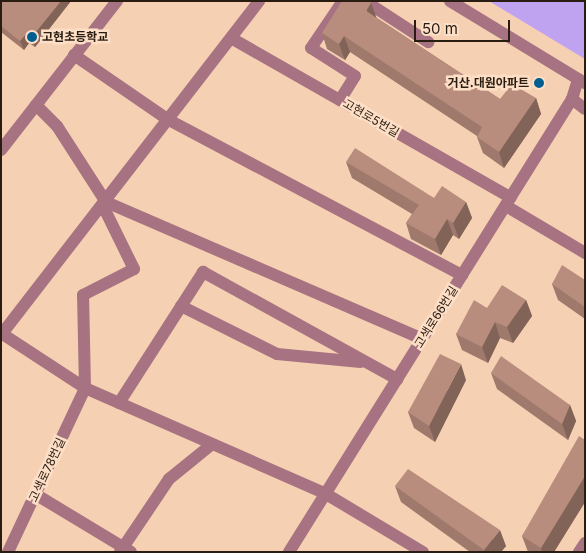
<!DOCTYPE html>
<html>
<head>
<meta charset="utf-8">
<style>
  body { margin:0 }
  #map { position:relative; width:586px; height:553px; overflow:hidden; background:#f5d0b2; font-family:Inter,"Noto Sans KR",sans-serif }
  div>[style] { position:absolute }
  .green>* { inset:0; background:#bfa2f0 }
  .minor>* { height:12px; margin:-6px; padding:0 6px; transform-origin:6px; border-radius:6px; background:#a77281 }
  .wall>* { inset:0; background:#9f796c }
  .shaded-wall>* { inset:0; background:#826358 }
  .building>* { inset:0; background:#b98d7d }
  .dots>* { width:14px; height:14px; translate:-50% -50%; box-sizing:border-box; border:2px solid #fddec6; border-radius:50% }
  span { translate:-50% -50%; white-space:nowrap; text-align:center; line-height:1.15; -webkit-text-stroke:5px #fddec6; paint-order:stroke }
  .poi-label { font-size:12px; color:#291c10; font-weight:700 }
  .left { translate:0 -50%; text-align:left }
  .right { translate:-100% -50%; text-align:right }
  .street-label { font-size:12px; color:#291c10 }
  .frame { position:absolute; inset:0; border:2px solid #291c10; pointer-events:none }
  .scale { position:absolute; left:414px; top:20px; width:96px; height:22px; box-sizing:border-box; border:2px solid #291c10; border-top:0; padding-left:6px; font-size:15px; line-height:18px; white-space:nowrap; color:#291c10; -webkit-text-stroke:4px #fddec6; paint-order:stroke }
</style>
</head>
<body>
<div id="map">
  <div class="green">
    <div style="clip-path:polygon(489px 1px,585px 1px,585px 59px)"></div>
  </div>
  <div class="minor">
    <div style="left:355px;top:1px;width:13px;rotate:9deg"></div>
    <div style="left:368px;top:3px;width:72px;rotate:33deg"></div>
    <div style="left:450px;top:1px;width:158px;rotate:31.3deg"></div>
    <div style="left:231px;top:38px;width:322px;rotate:29.7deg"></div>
    <div style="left:74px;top:55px;width:113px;rotate:34.5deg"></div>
    <div style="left:167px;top:119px;width:334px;rotate:27.9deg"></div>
    <div style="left:572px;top:99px;width:16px;rotate:38deg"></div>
    <div style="left:340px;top:100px;width:28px;rotate:-58deg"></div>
    <div style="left:355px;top:76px;width:52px;rotate:-147.5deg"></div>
    <div style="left:311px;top:48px;width:57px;rotate:-55.8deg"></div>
    <div style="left:36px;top:105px;width:30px;rotate:45deg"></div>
    <div style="left:57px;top:126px;width:90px;rotate:57.2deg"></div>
    <div style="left:106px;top:202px;width:344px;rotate:23.4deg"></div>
    <div style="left:1px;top:150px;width:189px;rotate:-52.1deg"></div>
    <div style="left:506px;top:206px;width:92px;rotate:30.7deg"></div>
    <div style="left:181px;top:306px;width:107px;rotate:26.6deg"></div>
    <div style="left:277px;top:354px;width:84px;rotate:5.4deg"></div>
    <div style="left:1px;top:333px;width:100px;rotate:33.2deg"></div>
    <div style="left:85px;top:388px;width:263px;rotate:23.7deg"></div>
    <div style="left:326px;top:494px;width:113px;rotate:30.9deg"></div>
    <div style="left:1px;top:335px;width:422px;rotate:-52.3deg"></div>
    <div style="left:119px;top:403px;width:156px;rotate:-57.3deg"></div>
    <div style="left:203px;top:272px;width:222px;rotate:28.9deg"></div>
    <div style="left:35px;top:494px;width:112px;rotate:31.1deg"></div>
    <div style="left:8px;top:552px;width:181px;rotate:-64.8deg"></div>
    <div style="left:85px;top:388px;width:93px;rotate:-91.2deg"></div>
    <div style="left:83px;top:295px;width:57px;rotate:-27deg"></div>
    <div style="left:134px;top:269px;width:70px;rotate:-116.2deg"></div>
    <div style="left:120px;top:552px;width:88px;rotate:-56.1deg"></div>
    <div style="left:169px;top:479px;width:55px;rotate:-39.1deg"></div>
    <div style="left:289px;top:552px;width:534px;rotate:-58.01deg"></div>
    <div style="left:572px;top:99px;width:21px;rotate:-73deg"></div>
    <div style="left:579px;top:552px;width:11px;rotate:-56deg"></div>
  </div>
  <div class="wall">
    <div style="clip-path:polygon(1px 1px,71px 1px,35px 47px,29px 43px,24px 50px,1px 32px)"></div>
    <div style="clip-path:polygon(377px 18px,500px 99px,536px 98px,541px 114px,504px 168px,483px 153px,477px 137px,477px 136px,350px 52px,345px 60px,327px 49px,322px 33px)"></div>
    <div style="clip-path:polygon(346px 162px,434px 198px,466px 202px,472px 218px,459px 239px,453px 235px,441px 255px,411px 239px,406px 223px,412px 214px,352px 178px)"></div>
    <div style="clip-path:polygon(585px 280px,585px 319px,558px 300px,552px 284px)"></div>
    <div style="clip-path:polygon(526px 300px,532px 316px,513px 343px,500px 338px,488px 363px,462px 350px,456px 334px,487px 308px)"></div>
    <div style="clip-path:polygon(491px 373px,570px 405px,576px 421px,568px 440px,497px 389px)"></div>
    <div style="clip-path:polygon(466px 380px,435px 442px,414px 428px,408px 412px)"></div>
    <div style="clip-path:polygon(585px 440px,585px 502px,554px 552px,528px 552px,522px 536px)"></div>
    <div style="clip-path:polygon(395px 486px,506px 546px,501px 552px,470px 552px,401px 502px)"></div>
  </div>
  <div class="shaded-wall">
    <div style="clip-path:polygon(61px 1px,71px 1px,35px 47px,31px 38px)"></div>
    <div style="clip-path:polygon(371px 3px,377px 19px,366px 11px)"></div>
    <div style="clip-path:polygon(26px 34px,29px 43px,24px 50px,20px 41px)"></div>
    <div style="clip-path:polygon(344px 36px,350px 52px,345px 60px,339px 44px)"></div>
    <div style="clip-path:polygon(536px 98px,541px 114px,504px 168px,499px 152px)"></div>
    <div style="clip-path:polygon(466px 202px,472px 218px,459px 239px,453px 223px)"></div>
    <div style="clip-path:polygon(447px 219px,453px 235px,441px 255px,435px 239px)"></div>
    <div style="clip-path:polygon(526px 300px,532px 316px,513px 343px,507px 327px)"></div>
    <div style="clip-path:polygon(495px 322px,500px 338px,488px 363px,482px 347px)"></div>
    <div style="clip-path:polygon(461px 364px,466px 380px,435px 442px,429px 426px)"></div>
    <div style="clip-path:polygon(570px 405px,576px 421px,568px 440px,562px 424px)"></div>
    <div style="clip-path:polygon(585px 476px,585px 502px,554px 552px,542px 552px,541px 548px)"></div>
    <div style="clip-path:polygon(500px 530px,506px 546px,501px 552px,485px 552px,484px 550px)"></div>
  </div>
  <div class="building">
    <div style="clip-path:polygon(1px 1px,61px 1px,31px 38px,26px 34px,20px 41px,1px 26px)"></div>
    <div style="clip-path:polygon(342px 1px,369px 1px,371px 3px,366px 11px,500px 99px,512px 84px,536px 98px,499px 152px,477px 137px,482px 127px,344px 36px,339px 44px,322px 33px)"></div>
    <div style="clip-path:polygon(355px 148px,434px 198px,442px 186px,466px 202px,453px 223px,447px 219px,435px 239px,406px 223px,419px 205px,346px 162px)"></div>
    <div style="clip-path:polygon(562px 265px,585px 280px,585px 307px,552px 284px)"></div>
    <div style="clip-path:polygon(502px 285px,526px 300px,507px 327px,495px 322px,482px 347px,456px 334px,474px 300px,487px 308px)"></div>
    <div style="clip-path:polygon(440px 354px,461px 364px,429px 426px,408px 412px)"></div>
    <div style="clip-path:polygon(501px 356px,570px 405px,562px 424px,491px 373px)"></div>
    <div style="clip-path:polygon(579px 436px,585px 440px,585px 476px,541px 548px,522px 536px)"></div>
    <div style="clip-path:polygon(408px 469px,500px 530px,484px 550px,395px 486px)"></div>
  </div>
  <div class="dots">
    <div style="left:32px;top:37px;background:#005f8f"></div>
    <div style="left:539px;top:83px;background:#005f8f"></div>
  </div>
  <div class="poi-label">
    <span class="left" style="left:42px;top:37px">고현초등학교</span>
    <span class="right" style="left:529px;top:83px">거산.대원아파트</span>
  </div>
  <div class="street-label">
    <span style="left:371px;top:118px;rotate:30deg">고현로5번길</span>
    <span style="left:436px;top:317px;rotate:-58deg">고색로66번길</span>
    <span style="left:47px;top:470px;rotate:-65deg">고색로78번길</span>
  </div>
  <div class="frame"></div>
  <div class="scale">50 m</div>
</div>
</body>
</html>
